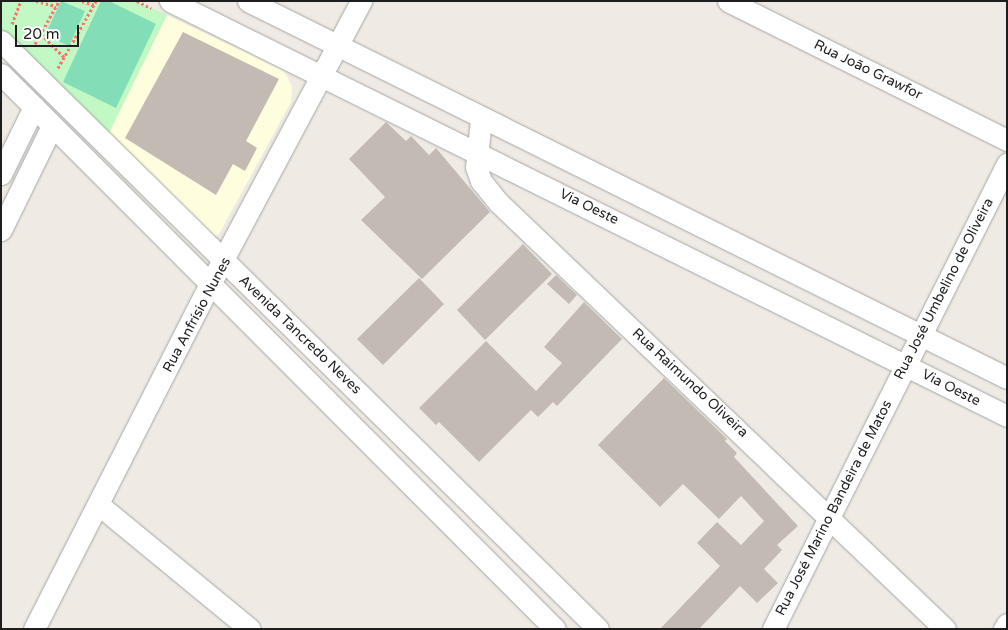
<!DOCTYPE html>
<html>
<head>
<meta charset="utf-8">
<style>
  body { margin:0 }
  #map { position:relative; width:1008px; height:630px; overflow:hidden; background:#efebe4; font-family:"Varela Round",sans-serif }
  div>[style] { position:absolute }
  .education>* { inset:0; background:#fefddd }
  .park>* { inset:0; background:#c1f8c4 }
  .pitch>* { inset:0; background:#83ddb7 }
  .building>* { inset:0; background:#c3bab3 }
  .path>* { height:3px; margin-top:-1.5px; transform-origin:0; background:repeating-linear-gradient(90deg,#f7756c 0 2.5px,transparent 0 5px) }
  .roads { filter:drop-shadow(0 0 1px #a5a5a5) drop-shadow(0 0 1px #a5a5a5) }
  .minor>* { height:21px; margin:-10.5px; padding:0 10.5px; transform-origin:10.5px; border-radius:10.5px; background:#fff }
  span { translate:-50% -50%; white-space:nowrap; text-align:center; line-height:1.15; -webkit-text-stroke:4px #fff; paint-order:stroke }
  .street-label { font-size:14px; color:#1e1e1e }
  .frame { position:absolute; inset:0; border:2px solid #1e1e1e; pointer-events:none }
  .scale { position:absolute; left:15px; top:25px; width:64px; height:22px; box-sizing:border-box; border:2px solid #1e1e1e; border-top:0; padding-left:6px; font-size:15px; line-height:18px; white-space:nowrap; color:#1e1e1e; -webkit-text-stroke:4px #fff; paint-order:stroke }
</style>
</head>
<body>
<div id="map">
  <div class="education">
    <div style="clip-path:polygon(167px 15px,284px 71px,292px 86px,291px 102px,219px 234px,214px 237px,108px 135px)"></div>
  </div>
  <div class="park">
    <div style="clip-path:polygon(1px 1px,137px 1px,167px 15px,108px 135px,1px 31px)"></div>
  </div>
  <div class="pitch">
    <div style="clip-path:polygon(61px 1px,85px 11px,69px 46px,45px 35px)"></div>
    <div style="clip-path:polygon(101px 1px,109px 1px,156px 24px,116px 108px,63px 82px)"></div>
  </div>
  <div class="building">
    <div style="clip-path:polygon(183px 32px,279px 79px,246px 141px,257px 148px,245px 171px,233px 164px,216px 195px,125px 138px)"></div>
    <div style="clip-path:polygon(386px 122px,406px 141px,411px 136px,429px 155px,436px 148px,490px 212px,422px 279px,361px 220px,385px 197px,349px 159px)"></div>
    <div style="clip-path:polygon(523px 244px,552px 274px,485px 340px,457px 310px)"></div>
    <div style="clip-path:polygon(556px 275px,577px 295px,569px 304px,547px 284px)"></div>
    <div style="clip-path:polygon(419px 278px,444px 304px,383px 365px,357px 339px)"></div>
    <div style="clip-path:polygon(584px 302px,622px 339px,557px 406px,553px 402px,538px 417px,531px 410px,479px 462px,439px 422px,436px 425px,419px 408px,486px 341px,536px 391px,562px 363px,544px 347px)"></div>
    <div style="clip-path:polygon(664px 378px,727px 439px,725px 441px,737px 453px,734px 457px,798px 526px,777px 545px,782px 550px,764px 569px,778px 583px,757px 603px,740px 586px,699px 629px,660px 629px,720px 566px,697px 543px,717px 522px,741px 545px,764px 521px,741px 496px,719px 519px,683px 484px,660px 507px,598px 445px)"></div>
  </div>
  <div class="path">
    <div style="left:36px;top:1px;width:21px;rotate:14deg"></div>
    <div style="left:82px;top:1px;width:13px;rotate:18deg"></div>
    <div style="left:137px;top:1px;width:16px;rotate:27deg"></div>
    <div style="left:12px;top:24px;width:25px;rotate:-69deg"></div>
    <div style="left:41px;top:34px;width:33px;rotate:45deg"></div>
    <div style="left:35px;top:44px;width:49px;rotate:-60.8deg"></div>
    <div style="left:58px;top:68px;width:77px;rotate:-60.4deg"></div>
  </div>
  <div class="roads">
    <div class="minor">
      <div style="left:170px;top:1px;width:934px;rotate:26.37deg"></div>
      <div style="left:248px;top:1px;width:847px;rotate:26.41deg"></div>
      <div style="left:728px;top:1px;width:312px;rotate:26.5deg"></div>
      <div style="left:1px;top:41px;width:838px;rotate:44.56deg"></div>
      <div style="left:1px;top:74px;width:784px;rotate:45.05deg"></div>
      <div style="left:481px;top:119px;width:48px;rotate:95.9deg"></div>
      <div style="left:476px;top:167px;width:15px;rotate:70deg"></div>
      <div style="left:481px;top:181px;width:28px;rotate:51deg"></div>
      <div style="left:499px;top:203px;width:617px;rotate:43.69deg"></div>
      <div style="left:1px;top:174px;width:75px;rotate:-63.8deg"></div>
      <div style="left:1px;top:230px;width:116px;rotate:-63.9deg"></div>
      <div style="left:99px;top:505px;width:195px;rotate:39.4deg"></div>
      <div style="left:34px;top:629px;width:387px;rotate:-63deg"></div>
      <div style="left:210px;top:284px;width:321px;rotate:-61.9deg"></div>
      <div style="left:773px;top:629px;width:521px;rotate:-63.29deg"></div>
      <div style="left:1004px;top:629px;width:6px;rotate:-59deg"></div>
    </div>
  </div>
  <div class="street-label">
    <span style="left:868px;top:70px;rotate:26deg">Rua João Grawfor</span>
    <span style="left:589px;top:207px;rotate:26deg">Via Oeste</span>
    <span style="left:944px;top:289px;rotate:-63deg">Rua José Umbelino de Oliveira</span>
    <span style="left:197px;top:315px;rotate:-62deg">Rua Anfrísio Nunes</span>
    <span style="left:300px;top:335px;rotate:44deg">Avenida Tancredo Neves</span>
    <span style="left:690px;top:383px;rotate:43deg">Rua Raimundo Oliveira</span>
    <span style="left:951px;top:388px;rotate:27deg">Via Oeste</span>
    <span style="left:834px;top:508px;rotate:-63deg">Rua José Marino Bandeira de Matos</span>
  </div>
  <div class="frame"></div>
  <div class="scale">20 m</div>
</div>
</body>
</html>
